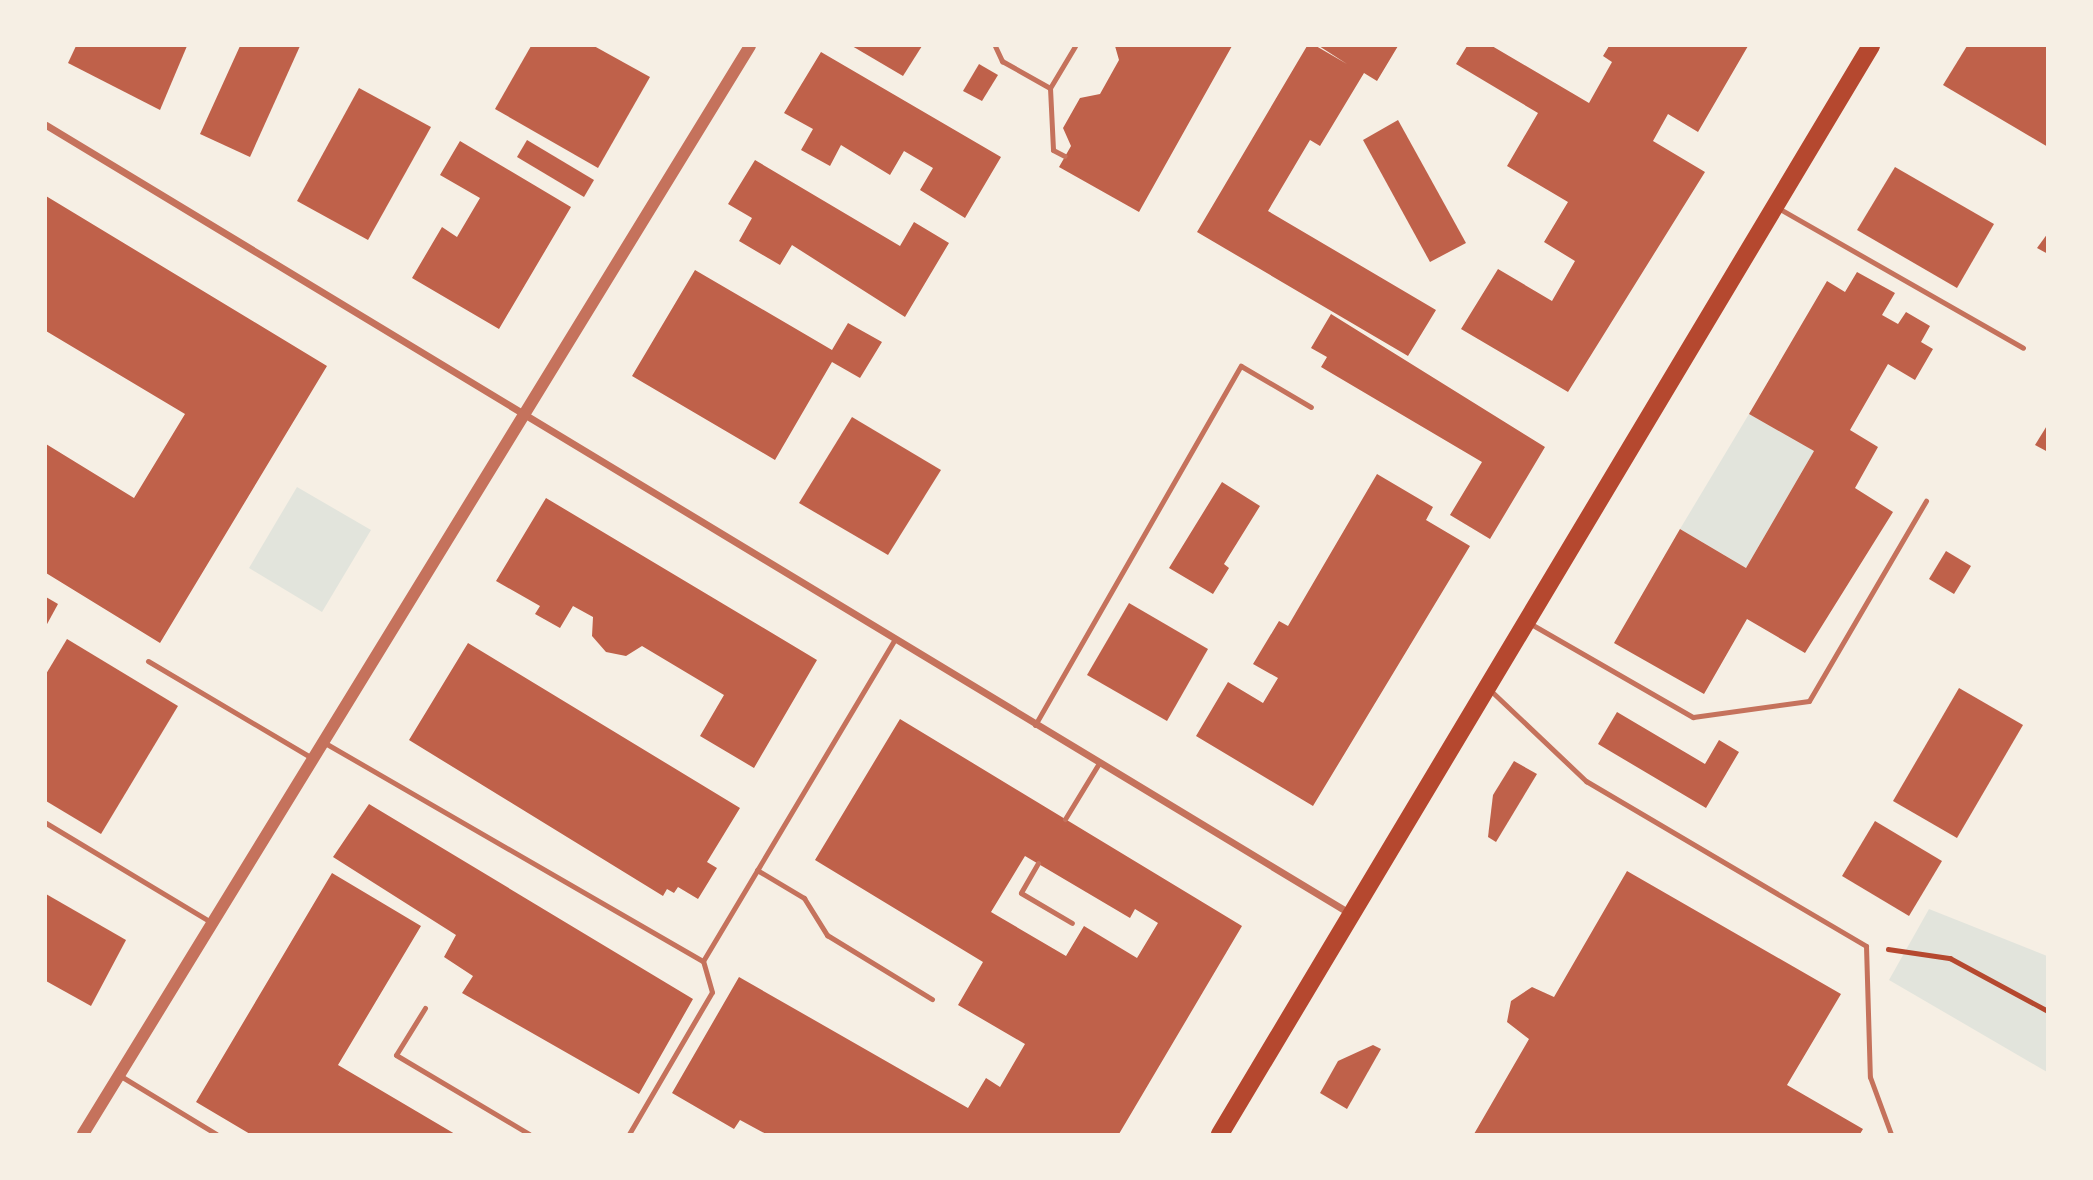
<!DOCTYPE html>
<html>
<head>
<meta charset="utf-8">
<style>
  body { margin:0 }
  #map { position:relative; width:2093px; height:1180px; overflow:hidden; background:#f6efe4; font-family:Mulish,sans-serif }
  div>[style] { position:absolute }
  .green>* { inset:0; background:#e2e4dc }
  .building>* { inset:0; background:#bf614a }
  .path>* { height:4.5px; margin:-2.25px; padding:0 2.25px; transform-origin:2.25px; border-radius:2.25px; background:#b5482f }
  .service>* { height:5px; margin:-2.5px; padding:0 2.5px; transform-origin:2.5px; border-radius:2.5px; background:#c5725c }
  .minor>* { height:7px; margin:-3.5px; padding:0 3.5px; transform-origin:3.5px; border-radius:3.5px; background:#c5725c }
  .tertiary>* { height:12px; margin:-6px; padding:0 6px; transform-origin:6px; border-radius:6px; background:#c5725c }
  .primary>* { height:18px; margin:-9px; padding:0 9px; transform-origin:9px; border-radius:9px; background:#b5482f }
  span { translate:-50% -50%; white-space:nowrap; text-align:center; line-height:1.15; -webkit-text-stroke:5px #f6efe4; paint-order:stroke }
  .frame { position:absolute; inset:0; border:47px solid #f6efe4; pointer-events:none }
</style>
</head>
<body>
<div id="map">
  <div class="green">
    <div style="clip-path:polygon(1749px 414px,1814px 451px,1746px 568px,1680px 529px)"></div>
    <div style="clip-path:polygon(297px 487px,371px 530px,322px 612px,249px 568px)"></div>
    <div style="clip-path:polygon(1929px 909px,2047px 956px,2047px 1072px,1889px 980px)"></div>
  </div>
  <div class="building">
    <div style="clip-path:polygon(76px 46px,187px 46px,160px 110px,68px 63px)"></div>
    <div style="clip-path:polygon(240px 46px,300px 46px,250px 157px,200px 134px)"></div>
    <div style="clip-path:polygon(531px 46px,594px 46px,650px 77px,598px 168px,495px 109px)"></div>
    <div style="clip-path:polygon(852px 46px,922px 46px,903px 76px)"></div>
    <div style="clip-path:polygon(1115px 46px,1232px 46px,1139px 212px,1059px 167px,1071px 146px,1063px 128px,1080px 98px,1100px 94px,1119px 60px)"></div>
    <div style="clip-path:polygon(1307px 46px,1316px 46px,1347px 64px,1319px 46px,1398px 46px,1377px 81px,1364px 73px,1320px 146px,1310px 140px,1268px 211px,1436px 310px,1408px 356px,1197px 232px)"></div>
    <div style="clip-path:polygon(1467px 46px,1492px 46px,1589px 103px,1612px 62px,1603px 56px,1609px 46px,1748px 46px,1698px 132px,1668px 114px,1653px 141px,1705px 172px,1568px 392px,1461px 329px,1498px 269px,1552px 301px,1575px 261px,1544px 242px,1568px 202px,1507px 166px,1538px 113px,1456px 64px)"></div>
    <div style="clip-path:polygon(1967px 46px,2048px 46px,2048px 147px,1943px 85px)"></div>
    <div style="clip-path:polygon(821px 52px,1001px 157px,965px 218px,920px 190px,933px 168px,904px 151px,890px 175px,841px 145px,830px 166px,801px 150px,813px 129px,784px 113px)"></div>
    <div style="clip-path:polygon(979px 64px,998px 75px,982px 101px,963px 91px)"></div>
    <div style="clip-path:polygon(359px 88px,431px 127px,368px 240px,297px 201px)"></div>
    <div style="clip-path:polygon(1398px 120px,1466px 243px,1430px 262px,1363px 140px)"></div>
    <div style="clip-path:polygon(527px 140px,594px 180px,584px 197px,517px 157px)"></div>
    <div style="clip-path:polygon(460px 141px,571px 207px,499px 329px,412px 278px,442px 227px,457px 237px,480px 198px,440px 175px)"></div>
    <div style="clip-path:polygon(755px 160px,900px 246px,914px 222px,949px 243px,905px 317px,792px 245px,780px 265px,739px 241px,752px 218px,728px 204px)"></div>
    <div style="clip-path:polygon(1895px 167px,1994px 224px,1957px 288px,1857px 230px)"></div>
    <div style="clip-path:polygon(46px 196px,327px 366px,160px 643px,46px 573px,46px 444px,134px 498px,185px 414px,46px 331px)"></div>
    <div style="clip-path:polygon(2048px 233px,2048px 254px,2037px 248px)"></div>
    <div style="clip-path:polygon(695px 270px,832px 350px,848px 323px,882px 342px,860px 378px,832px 362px,775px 460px,632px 376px)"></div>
    <div style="clip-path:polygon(1857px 272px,1895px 293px,1882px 315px,1898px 324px,1906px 312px,1930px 326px,1921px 342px,1933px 349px,1915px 380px,1888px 364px,1850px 430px,1878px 447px,1855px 488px,1893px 512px,1805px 653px,1747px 619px,1704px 694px,1614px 643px,1680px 529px,1746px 568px,1814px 451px,1749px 414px,1827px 281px,1845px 292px)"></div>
    <div style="clip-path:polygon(1331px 314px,1545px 447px,1490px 539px,1450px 515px,1482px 462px,1321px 367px,1327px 357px,1311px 348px)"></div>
    <div style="clip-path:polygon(852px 417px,941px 470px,888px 555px,799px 503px)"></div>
    <div style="clip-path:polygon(2048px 424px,2048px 452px,2035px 445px)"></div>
    <div style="clip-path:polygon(1377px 474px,1433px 507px,1426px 520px,1470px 546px,1313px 806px,1196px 736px,1228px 682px,1263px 703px,1278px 678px,1253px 664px,1279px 621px,1288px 626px)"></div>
    <div style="clip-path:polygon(1222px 482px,1260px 506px,1224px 564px,1229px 568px,1213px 594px,1169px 568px)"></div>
    <div style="clip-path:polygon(546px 498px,817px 660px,754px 768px,700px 736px,724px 695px,642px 646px,626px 656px,606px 652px,592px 636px,593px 617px,573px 606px,560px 628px,535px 614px,540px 606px,496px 581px)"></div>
    <div style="clip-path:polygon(1946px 551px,1971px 566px,1954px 594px,1929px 579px)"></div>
    <div style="clip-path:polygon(46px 597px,58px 604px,46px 626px)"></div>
    <div style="clip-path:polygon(1129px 603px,1208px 649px,1167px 721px,1087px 675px)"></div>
    <div style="clip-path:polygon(67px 639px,178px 706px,101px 834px,46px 801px,46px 674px)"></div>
    <div style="clip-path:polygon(468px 643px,740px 808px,707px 862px,717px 868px,698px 899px,678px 887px,674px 893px,667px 889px,663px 896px,409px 740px)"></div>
    <div style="clip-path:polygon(1959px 688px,2023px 725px,1957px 838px,1893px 801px)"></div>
    <div style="clip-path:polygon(1617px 712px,1705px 764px,1719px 740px,1739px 752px,1706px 808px,1598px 744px)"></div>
    <div style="clip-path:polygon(evenodd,900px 719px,1242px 926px,1119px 1134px,766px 1134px,740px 1120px,734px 1129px,672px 1093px,739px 977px,968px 1108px,986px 1078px,1000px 1087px,1025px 1044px,958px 1005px,983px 962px,815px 860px,900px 719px,1025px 856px,1130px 918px,1135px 909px,1158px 923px,1137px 958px,1084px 926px,1066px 956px,991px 912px,1025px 856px)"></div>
    <div style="clip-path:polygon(1514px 761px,1537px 774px,1496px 842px,1488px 837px,1493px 795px)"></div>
    <div style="clip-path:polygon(369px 804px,693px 999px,639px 1094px,462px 993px,473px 976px,444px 957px,456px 935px,333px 857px)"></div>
    <div style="clip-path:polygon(1875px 821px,1942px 861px,1909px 916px,1842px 876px)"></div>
    <div style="clip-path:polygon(1627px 871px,1841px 994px,1787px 1085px,1863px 1129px,1860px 1134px,1474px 1134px,1529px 1039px,1507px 1022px,1511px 1001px,1532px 987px,1554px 997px)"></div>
    <div style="clip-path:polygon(332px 873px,421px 926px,338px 1065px,455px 1134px,250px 1134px,196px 1102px)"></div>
    <div style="clip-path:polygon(46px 894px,126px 940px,91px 1006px,46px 981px)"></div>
    <div style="clip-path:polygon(1373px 1045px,1381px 1049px,1347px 1109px,1320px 1093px,1338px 1061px)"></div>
  </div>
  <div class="path">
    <div style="left:1888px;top:949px;width:63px;rotate:8.3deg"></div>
    <div style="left:1950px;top:958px;width:111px;rotate:28.4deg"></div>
  </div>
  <div class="service">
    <div style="left:995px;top:46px;width:17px;rotate:65deg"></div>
    <div style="left:1002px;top:61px;width:55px;rotate:29.4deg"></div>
    <div style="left:1050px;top:88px;width:62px;rotate:87.2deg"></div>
    <div style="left:1053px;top:150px;width:13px;rotate:27deg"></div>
    <div style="left:1050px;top:88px;width:49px;rotate:-59.2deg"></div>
    <div style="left:1778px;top:208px;width:282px;rotate:29.7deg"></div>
    <div style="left:1531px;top:624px;width:187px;rotate:29.9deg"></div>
    <div style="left:1693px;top:717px;width:117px;rotate:-7.9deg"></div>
    <div style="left:1809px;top:701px;width:232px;rotate:-59.7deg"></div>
    <div style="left:148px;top:661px;width:191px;rotate:30.6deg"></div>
    <div style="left:1489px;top:689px;width:134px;rotate:43.5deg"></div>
    <div style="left:1586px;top:781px;width:325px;rotate:30.5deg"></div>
    <div style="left:1866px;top:946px;width:131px;rotate:88.3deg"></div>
    <div style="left:1870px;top:1077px;width:61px;rotate:69.8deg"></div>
    <div style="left:1035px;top:725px;width:414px;rotate:-60.2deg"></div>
    <div style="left:1241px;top:366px;width:81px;rotate:30.4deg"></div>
    <div style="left:325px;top:743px;width:436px;rotate:30deg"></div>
    <div style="left:1065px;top:819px;width:66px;rotate:-58.7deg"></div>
    <div style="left:46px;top:823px;width:192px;rotate:31deg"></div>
    <div style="left:1038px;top:863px;width:34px;rotate:120deg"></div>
    <div style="left:1021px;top:893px;width:59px;rotate:30.5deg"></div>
    <div style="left:757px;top:870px;width:55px;rotate:30.8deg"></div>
    <div style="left:804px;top:898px;width:44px;rotate:58.1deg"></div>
    <div style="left:827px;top:935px;width:123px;rotate:31.4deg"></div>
    <div style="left:425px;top:1008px;width:55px;rotate:121.7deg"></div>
    <div style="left:396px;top:1055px;width:155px;rotate:30.7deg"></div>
    <div style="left:119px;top:1075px;width:114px;rotate:31.3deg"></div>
    <div style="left:629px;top:1134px;width:164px;rotate:-59.7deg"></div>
    <div style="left:712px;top:992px;width:32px;rotate:-106deg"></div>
    <div style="left:703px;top:961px;width:373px;rotate:-59.2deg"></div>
  </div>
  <div class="minor">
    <div style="left:46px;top:125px;width:1525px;rotate:31.16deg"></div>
  </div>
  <div class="tertiary">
    <div style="left:83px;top:1134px;width:1276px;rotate:-58.49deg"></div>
  </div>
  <div class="primary">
    <div style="left:1220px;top:1134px;width:1268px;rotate:-59.11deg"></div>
  </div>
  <div class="frame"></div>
</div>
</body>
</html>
